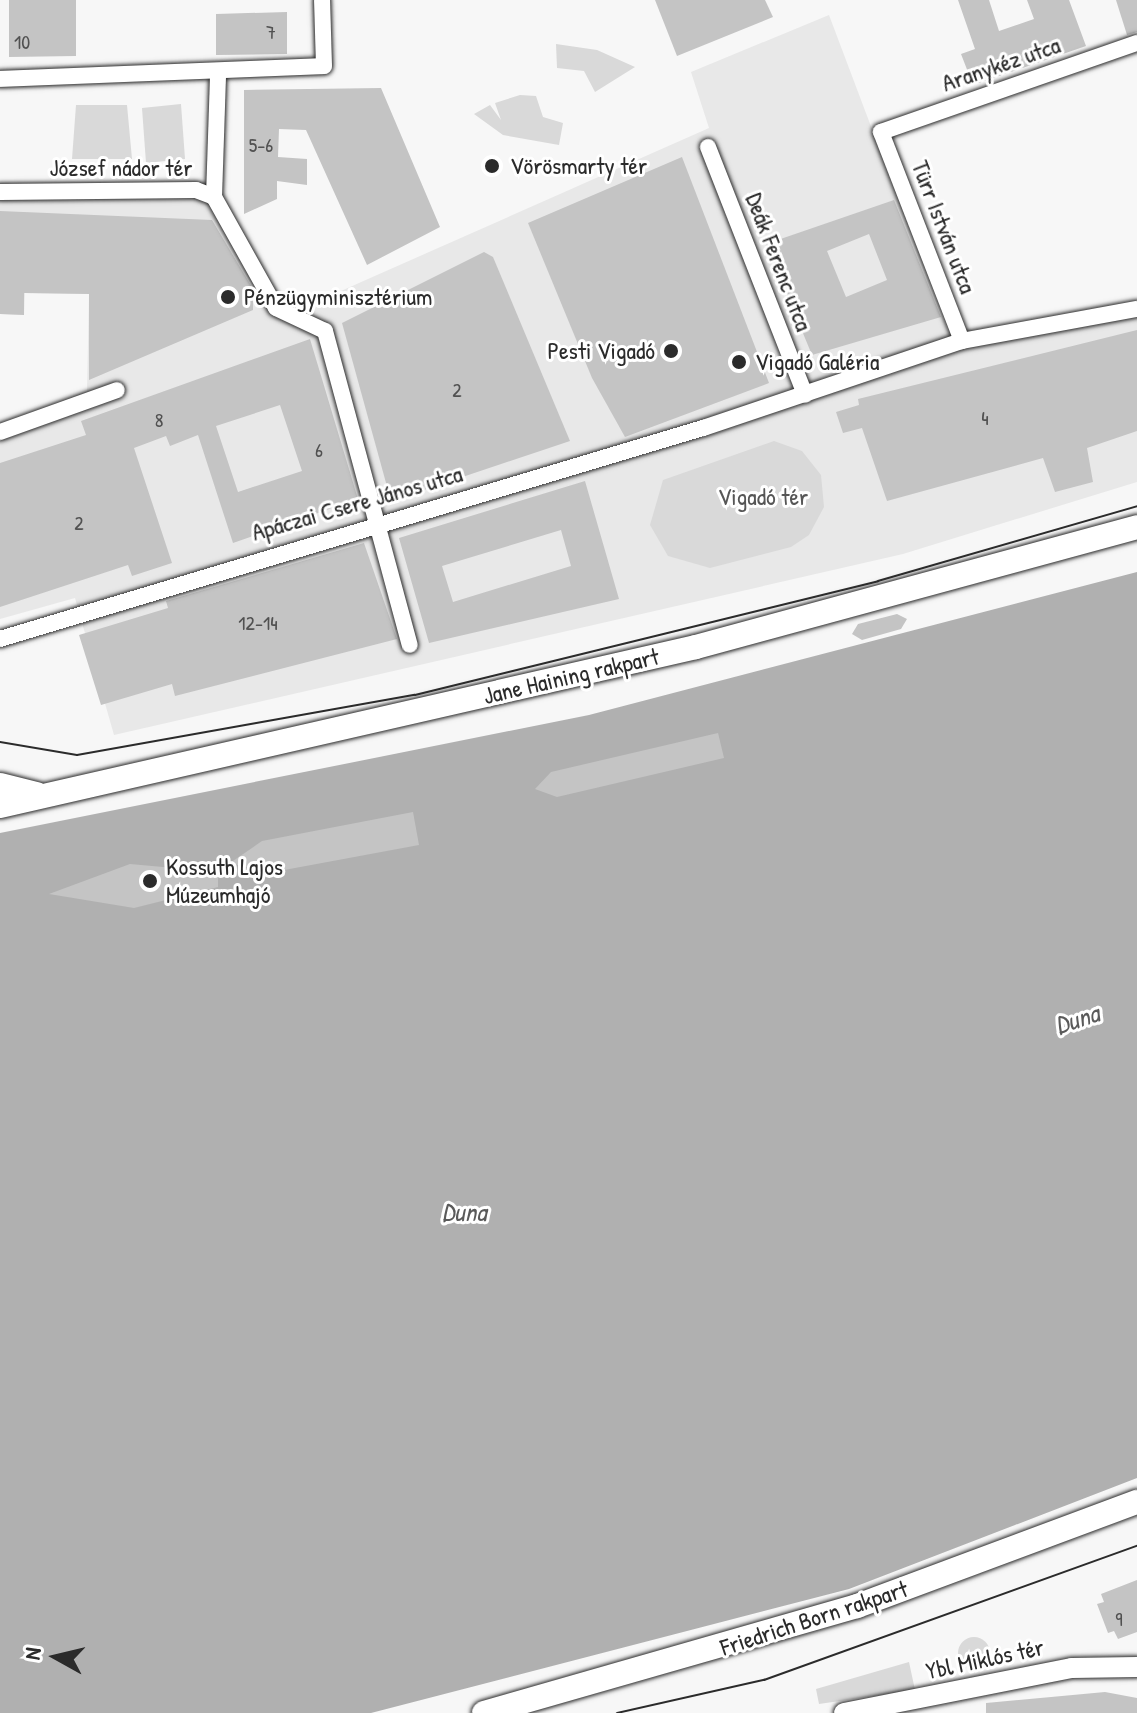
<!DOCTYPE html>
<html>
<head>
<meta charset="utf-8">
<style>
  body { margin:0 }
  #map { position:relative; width:1137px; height:1713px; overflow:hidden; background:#f7f7f7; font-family:"Patrick Hand",sans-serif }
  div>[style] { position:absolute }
  .built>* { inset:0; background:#e8e8e8 }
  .green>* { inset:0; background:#d9d9d9 }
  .round { border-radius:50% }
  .water>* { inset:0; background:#b0b0b0 }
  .building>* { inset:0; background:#c4c4c4 }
  .roads { filter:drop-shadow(0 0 2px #2b2b2b) drop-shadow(0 0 2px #2b2b2b) }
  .minor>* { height:16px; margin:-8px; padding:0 8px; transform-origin:8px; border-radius:8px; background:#fff }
  .tertiary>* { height:20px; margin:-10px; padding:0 10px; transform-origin:10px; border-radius:10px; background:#fff }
  .secondary>* { height:24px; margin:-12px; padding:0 12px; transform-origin:12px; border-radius:12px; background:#fff }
  .tram>* { height:2px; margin:-1px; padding:0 1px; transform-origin:1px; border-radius:1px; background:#2b2b2b }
  .dots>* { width:22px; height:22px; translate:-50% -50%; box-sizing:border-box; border:4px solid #fff; border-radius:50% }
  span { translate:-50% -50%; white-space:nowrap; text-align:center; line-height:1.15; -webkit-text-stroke:6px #fff; paint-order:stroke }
  .number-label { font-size:20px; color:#515151 }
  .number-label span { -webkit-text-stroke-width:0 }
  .street-label { font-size:24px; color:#2b2b2b }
  .poi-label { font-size:24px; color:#2b2b2b }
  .left { translate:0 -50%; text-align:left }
  .right { translate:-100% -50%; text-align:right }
  .park-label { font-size:24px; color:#565656 }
  .water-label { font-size:26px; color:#5a5a5a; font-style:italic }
  .north { position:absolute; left:16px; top:1617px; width:80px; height:80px; -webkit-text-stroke:6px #fff; paint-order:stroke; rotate:278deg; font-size:22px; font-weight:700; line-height:32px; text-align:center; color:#2b2b2b }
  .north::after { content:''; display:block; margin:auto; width:28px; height:36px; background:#2b2b2b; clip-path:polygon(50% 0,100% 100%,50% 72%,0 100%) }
</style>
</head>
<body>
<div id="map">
  <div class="built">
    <div style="clip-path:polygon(829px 15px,950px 336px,1137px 304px,1137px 482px,903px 554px,114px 735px,75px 598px,0 619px,0 426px,87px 391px,89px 294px,25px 293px,24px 315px,0 314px,0 198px,217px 191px,289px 314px,709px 128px,691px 72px)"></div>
  </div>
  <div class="green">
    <div style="clip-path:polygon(556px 44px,597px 50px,635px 67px,595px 92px,584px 71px,557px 68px)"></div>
    <div style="clip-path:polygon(520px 95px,536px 96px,543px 117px,563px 123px,559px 145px,503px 135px,474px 114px,490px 105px,501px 120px,495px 103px)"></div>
    <div style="clip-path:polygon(181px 104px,185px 159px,146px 163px,142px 108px)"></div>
    <div style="clip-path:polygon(76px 105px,127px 105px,132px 159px,72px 159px)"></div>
    <div style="clip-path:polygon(774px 441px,802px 451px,821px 475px,824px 507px,809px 535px,791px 547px,710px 568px,668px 556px,650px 525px,663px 480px)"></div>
    <div class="round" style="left:958px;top:1637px;width:32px;height:32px"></div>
    <div style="clip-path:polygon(909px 1662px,915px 1690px,819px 1704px,816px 1689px)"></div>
  </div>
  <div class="water">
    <div style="clip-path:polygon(1137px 572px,1137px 1478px,849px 1589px,371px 1713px,0 1713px,0 833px,589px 715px)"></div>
  </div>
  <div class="building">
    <div style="clip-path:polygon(9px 0,76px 0,76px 56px,9px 57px)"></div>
    <div style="clip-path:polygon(655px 0,765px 0,773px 17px,677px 56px)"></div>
    <div style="clip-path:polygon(958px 0,989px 0,999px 31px,1034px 19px,1027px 0,1069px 0,1086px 46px,973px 85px,961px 54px,975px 49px)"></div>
    <div style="clip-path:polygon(1116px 0,1137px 0,1137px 32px,1127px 35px)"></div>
    <div style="clip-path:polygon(287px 12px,287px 54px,216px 55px,216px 14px)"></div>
    <div style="clip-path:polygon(381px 88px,440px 227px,367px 265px,306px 130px,279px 129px,278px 157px,307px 159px,307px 185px,277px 181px,277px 199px,244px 214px,244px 90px)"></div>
    <div style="clip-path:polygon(682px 157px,769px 383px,625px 437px,592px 378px,528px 223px)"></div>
    <div style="clip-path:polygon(evenodd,894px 200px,941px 317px,812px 355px,766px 244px,894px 200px,869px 234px,887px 280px,846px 297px,827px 251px,869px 234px)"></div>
    <div style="clip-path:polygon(0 211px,212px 220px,253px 289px,253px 310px,89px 380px,89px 294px,24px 293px,24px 315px,0 314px)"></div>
    <div style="clip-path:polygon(484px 252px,493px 257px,570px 441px,391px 501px,342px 323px)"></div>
    <div style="clip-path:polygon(1137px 330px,1137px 431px,1087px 448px,1093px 482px,1055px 492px,1043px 458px,887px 501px,862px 428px,843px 433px,836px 412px,859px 405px,858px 399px)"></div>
    <div style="clip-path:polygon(evenodd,310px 339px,358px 499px,233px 543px,198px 435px,170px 446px,166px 436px,134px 448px,172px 563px,132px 576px,128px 565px,0 607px,0 463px,86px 435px,81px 421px,310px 339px,280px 405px,302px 471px,238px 492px,216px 426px,280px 405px)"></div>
    <div style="clip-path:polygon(evenodd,585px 481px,619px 599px,429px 643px,399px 538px,585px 481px,561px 530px,571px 566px,453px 602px,442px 566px,561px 530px)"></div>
    <div style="clip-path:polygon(364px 543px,397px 639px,175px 696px,172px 684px,101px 705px,79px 635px,168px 608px,166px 601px)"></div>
    <div style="clip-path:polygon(897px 614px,907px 619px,901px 629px,862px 640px,852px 634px,858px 624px)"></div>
    <div style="clip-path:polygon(718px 733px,724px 758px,557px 797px,535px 789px,551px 772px)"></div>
    <div style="clip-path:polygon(413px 812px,419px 845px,268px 873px,230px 863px,262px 841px)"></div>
    <div style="clip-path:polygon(130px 864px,218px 872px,218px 887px,134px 908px,49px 894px)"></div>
    <div style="clip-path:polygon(1137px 1580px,1137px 1632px,1118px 1639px,1114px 1631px,1108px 1633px,1097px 1604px,1104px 1602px,1101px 1594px)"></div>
    <div style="clip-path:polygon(1105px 1692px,1137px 1698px,1137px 1713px,986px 1713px,986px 1703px)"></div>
  </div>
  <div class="roads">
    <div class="minor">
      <div style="left:0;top:79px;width:324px;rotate:-2.3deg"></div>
      <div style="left:324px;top:66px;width:66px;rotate:-91.7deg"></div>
      <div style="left:708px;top:147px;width:266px;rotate:68.6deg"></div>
      <div style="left:0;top:192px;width:196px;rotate:-0.6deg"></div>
      <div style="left:196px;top:190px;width:19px;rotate:21deg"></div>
      <div style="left:214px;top:197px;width:127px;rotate:60.8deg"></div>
      <div style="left:276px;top:308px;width:54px;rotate:25.1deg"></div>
      <div style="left:325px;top:331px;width:325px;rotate:74.9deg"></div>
      <div style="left:214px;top:197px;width:122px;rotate:-88.1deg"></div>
      <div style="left:962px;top:341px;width:224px;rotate:-111.2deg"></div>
      <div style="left:881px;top:132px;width:271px;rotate:-19.2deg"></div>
      <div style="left:0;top:432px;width:124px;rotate:-19.7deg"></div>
      <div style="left:0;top:639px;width:734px;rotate:-16.71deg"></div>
      <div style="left:703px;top:428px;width:273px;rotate:-18.6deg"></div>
      <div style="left:962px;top:341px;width:178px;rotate:-10.4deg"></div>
    </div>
    <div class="tertiary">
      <div style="left:844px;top:1713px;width:232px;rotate:-11.2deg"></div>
      <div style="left:1072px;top:1668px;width:65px;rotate:-0.9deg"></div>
    </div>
    <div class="secondary">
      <div style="left:0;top:785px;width:38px;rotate:14deg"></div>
      <div style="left:0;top:806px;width:714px;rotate:-12.87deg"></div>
      <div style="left:696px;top:647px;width:457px;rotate:-15.2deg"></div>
      <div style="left:484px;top:1713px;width:388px;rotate:-16deg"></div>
      <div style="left:857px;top:1606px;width:299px;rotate:-20.4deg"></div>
    </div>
  </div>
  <div class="tram">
    <div style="left:0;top:742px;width:78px;rotate:9.6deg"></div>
    <div style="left:77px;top:755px;width:343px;rotate:-10.1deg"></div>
    <div style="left:415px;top:695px;width:477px;rotate:-13.8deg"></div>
    <div style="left:878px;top:581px;width:270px;rotate:-16.1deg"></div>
    <div style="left:617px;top:1713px;width:151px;rotate:-12.7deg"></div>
    <div style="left:764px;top:1680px;width:396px;rotate:-19.8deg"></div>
  </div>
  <div class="dots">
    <div style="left:492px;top:166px;background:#2b2b2b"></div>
    <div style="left:228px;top:297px;background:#2b2b2b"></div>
    <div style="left:671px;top:351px;background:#2b2b2b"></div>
    <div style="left:739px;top:362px;background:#2b2b2b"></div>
    <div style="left:150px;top:881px;background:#2b2b2b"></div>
  </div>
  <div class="number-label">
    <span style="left:271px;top:31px">7</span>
    <span style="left:22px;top:41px">10</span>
    <span style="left:261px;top:144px">5-6</span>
    <span style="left:457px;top:389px">2</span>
    <span style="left:985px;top:417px">4</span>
    <span style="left:159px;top:419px">8</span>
    <span style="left:319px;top:449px">6</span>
    <span style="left:79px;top:522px">2</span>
    <span style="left:258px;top:622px">12-14</span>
    <span style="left:1119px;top:1618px">9</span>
  </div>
  <div class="street-label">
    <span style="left:1001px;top:64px;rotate:-19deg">Aranykéz utca</span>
    <span style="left:121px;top:168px">József nádor tér</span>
    <span style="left:944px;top:227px;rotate:69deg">Türr István utca</span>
    <span style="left:779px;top:262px;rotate:69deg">Deák Ferenc utca</span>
    <span style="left:357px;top:503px;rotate:-16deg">Apáczai Csere János utca</span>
    <span style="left:571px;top:676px;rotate:-13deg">Jane Haining rakpart</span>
    <span style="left:814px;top:1618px;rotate:-18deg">Friedrich Born rakpart</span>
    <span style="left:985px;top:1659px;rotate:-12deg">Ybl Miklós tér</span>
  </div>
  <div class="poi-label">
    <span class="left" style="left:510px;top:166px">Vörösmarty tér</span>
    <span class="left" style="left:244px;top:297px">Pénzügyminisztérium</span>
    <span class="right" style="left:655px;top:351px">Pesti Vigadó</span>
    <span class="left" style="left:755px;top:362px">Vigadó Galéria</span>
    <span class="left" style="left:166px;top:881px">Kossuth Lajos<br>Múzeumhajó</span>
  </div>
  <div class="park-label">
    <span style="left:763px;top:497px">Vigadó tér</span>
  </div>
  <div class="water-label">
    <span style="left:1077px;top:1019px;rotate:-18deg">Duna</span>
    <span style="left:464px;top:1212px">Duna</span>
  </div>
  <div class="north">N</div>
</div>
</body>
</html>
